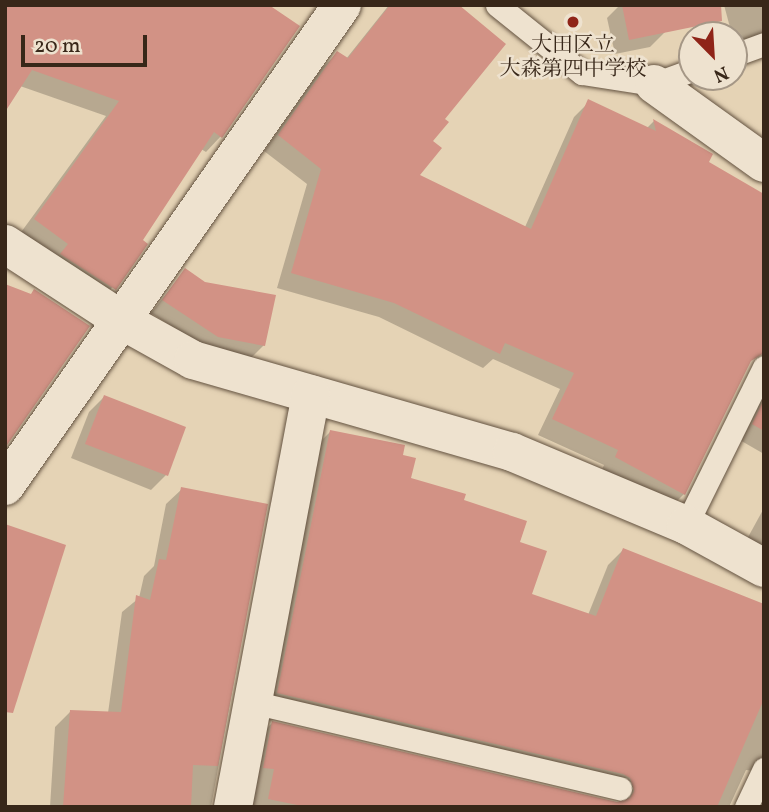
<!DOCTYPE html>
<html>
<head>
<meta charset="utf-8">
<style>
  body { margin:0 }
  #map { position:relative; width:769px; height:812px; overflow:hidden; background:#e5d3b5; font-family:Vollkorn,"Noto Serif JP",serif }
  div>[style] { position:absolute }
  .shadow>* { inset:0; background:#0003 }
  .building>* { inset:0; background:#d29285 }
  .roads { filter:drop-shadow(0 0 2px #635240) drop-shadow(0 0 2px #635240) }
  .lane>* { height:23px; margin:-11.5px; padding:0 11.5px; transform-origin:11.5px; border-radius:11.5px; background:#eee2cf }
  .street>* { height:38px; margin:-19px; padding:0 19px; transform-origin:19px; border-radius:19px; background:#eee2cf }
  .dots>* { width:19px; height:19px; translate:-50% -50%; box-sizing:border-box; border:4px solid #eee2cf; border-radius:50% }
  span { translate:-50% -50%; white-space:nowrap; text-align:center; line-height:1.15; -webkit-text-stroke:5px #eee2cf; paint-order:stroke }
  .poi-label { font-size:21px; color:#382719 }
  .frame { position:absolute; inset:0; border:7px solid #382719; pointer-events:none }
  .north { position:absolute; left:678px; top:21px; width:70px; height:70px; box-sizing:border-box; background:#eee2cf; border:2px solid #a59786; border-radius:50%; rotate:156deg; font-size:19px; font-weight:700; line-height:28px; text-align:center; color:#382719 }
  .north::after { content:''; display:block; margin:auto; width:24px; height:32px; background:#8f2418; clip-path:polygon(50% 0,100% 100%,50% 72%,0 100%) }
  .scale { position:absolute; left:21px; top:35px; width:126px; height:32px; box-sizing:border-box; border:4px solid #382719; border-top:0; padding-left:9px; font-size:21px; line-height:24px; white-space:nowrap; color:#382719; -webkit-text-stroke:5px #eee2cf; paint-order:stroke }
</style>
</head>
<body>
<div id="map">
  <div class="shadow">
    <div style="clip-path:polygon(5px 5px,265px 5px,221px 136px,206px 152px,201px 149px,140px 240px,146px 244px,99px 304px,19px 235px,106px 116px,20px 86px)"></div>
    <div style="clip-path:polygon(389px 5px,458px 5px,443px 119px,417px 175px,525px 227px,574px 117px,589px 102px,646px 129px,654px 121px,706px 162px,744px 372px,684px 494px,668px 510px,601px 472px,604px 465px,538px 435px,560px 389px,493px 359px,483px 368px,379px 317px,277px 288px,307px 184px,264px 151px,322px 68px,337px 53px,346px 59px)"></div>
    <div style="clip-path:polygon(620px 5px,659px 5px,665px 32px,650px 47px,615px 54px,607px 18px)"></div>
    <div style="clip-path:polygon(724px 5px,764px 5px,764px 38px,735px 46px)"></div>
    <div style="clip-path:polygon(185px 270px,264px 345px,251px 358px,205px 348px,151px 313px)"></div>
    <div style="clip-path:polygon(764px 394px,764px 454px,738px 439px)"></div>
    <div style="clip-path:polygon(104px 397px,166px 475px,151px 490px,71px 458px,89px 412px)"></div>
    <div style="clip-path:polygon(330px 432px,401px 456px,409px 479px,462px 501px,518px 543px,530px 595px,588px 615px,608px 565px,623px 550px,764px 606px,764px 807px,754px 807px,755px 771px,746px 770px,729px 807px,244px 807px,257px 738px,272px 723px,619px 803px,619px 799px,263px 708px,315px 447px)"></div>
    <div style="clip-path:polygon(182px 489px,266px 506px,211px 807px,50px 807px,55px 727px,70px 712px,108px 713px,122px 612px,139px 598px,144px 576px,154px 566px,166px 504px)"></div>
    <div style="clip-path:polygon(764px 508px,764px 548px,747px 539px)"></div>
    <div style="clip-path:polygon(20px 805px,44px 807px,19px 807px)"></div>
  </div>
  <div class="building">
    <div style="clip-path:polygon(5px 5px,269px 5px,300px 26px,222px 138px,214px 132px,143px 240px,148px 244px,116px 290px,60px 254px,68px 244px,34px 219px,119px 101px,32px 70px,5px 112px)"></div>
    <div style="clip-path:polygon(390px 5px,459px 5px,506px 44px,445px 119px,449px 122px,433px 141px,442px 148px,420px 175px,531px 229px,588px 99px,656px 131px,653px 119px,713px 154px,709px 162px,764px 194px,764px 353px,751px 361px,685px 495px,615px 457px,618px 450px,552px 419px,574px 373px,505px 343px,500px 354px,394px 303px,291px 273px,321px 169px,278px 135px,337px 51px,348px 58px)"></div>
    <div style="clip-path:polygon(622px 5px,721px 5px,722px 21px,629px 40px)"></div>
    <div style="clip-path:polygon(185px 268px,205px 282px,276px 295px,265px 346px,218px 337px,162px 300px)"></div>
    <div style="clip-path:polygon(5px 284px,31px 294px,34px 289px,90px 326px,5px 448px)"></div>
    <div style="clip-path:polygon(104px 395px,186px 427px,168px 476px,85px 444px)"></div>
    <div style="clip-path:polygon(764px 399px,764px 431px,752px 424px)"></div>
    <div style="clip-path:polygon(330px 430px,405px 445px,403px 455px,416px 458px,411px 478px,466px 494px,464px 500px,527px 521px,520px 542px,547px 551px,532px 594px,596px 616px,623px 548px,764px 604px,764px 699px,717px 807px,307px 807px,268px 799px,274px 769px,263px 768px,272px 721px,617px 802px,630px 798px,634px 791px,630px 778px,623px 774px,277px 693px)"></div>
    <div style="clip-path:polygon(181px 487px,268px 504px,218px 766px,193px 765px,191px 807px,63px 807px,70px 710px,121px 712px,136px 595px,150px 600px,159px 559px,166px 560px)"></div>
    <div style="clip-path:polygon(5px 524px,66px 545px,13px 713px,5px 712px)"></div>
  </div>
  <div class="roads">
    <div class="lane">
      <div style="left:497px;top:5px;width:109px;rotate:38.7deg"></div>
      <div style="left:582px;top:73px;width:73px;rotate:8.7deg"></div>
      <div style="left:654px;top:84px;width:40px;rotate:-20.2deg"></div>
      <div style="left:734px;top:55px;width:32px;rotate:-20deg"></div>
      <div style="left:686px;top:525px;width:176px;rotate:-63.7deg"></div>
      <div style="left:252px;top:702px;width:378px;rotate:13.2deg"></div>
      <div style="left:746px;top:807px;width:42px;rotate:-64.7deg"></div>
    </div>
    <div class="street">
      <div style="left:654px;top:84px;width:135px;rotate:35.7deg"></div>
      <div style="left:5px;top:244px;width:141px;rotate:33.1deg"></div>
      <div style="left:123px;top:321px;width:80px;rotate:29.1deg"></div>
      <div style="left:193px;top:360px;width:332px;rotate:16.1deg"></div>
      <div style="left:512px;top:452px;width:189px;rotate:22.8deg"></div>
      <div style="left:686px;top:525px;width:89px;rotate:28.9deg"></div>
      <div style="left:5px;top:486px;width:587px;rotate:-54.98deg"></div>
      <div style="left:233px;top:807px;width:420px;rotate:-79.3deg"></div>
    </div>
  </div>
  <div class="dots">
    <div style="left:573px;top:22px;background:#8f2418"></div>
  </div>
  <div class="poi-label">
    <span style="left:573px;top:58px">大田区立<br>大森第四中学校</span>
  </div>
  <div class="frame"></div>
  <div class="north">N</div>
  <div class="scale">20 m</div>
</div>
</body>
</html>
